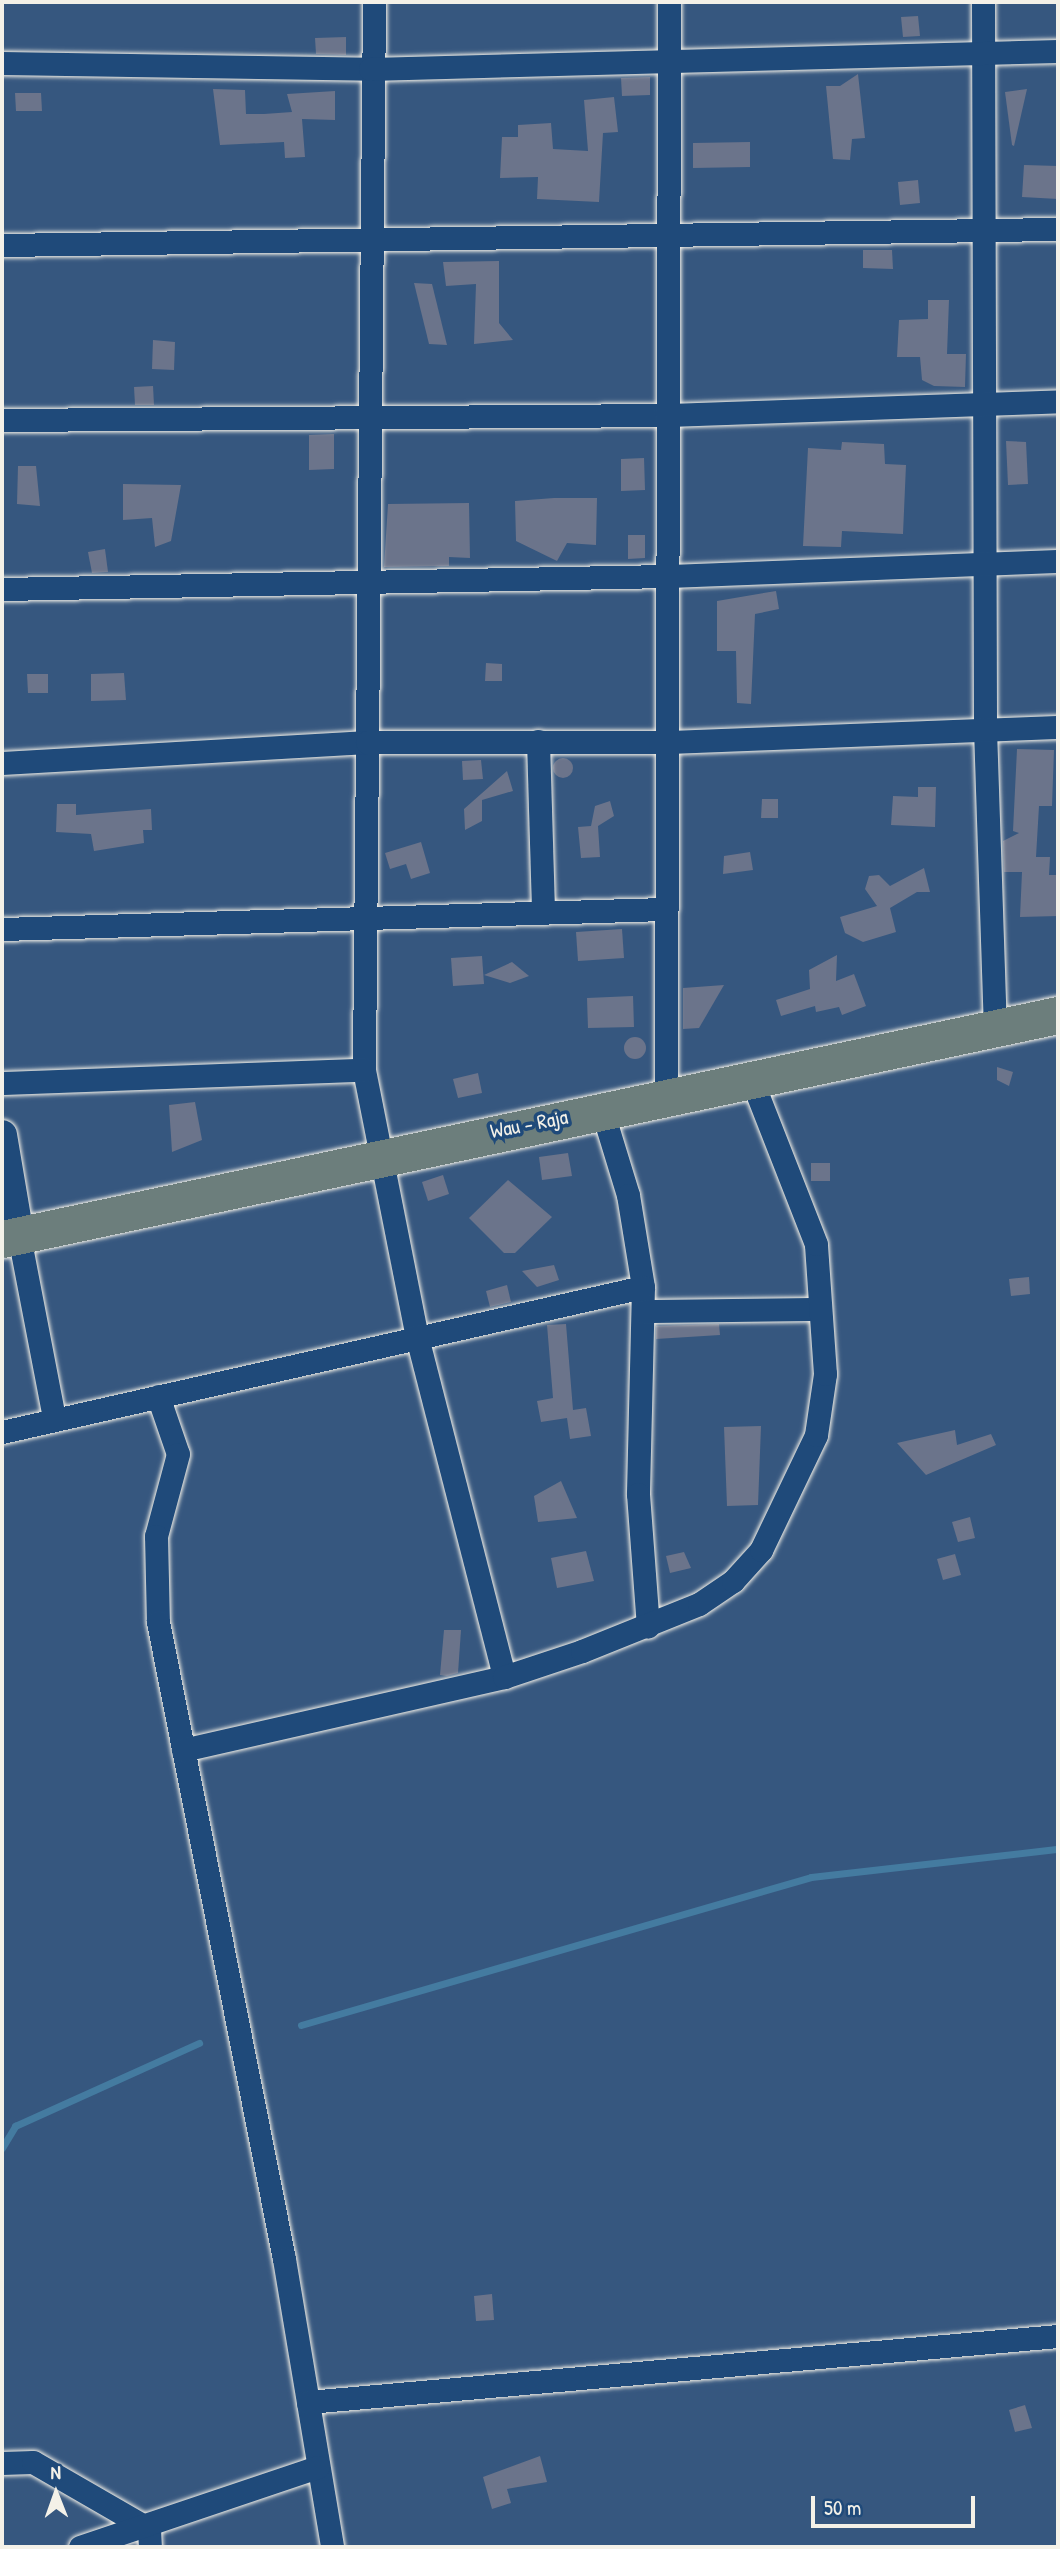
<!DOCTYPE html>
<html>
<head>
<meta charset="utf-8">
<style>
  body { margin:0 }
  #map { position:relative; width:1060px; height:2549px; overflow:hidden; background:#36577f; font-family:"Patrick Hand",sans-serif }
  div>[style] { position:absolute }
  .stream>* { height:7px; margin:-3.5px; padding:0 3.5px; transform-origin:3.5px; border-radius:3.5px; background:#447ba0 }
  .building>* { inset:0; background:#6b748b }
  .round { border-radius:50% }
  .roads { filter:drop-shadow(0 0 2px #f4f1e8) drop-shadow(0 0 2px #f4f1e8) }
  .minor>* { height:23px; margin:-11.5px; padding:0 11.5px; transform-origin:11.5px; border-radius:11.5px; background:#1f4a7a }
  .tertiary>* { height:30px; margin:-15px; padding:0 15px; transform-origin:15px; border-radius:15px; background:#1f4a7a }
  .primary>* { height:37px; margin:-18.5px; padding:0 18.5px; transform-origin:18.5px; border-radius:18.5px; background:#6c7e7c }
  span { translate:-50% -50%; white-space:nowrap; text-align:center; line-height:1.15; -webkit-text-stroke:7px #1f4a7a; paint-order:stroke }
  .street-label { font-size:21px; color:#f4f1e8 }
  .frame { position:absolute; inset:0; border:4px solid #f4f1e8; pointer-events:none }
  .north { position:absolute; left:21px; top:2458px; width:70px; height:70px; -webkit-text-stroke:5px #1f4a7a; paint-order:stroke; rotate:359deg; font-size:19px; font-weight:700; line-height:28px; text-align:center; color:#f4f1e8 }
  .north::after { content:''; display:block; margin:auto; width:24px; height:32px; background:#f4f1e8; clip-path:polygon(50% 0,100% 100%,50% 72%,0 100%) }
  .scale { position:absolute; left:811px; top:2496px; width:164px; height:32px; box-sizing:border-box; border:4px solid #f4f1e8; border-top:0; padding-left:9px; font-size:21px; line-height:24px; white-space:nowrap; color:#f4f1e8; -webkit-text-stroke:5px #1f4a7a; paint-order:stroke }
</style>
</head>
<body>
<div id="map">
  <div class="stream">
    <div style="left:301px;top:2025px;width:531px;rotate:-16.18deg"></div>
    <div style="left:811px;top:1877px;width:249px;rotate:-6.5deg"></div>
    <div style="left:2px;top:2148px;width:26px;rotate:-59deg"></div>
    <div style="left:15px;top:2126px;width:202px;rotate:-24.3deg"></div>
  </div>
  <div class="building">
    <div style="clip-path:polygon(918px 16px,920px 36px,903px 37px,901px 17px)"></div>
    <div style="clip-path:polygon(346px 37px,346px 55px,316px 54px,315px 38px)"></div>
    <div style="clip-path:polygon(858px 74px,865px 138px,852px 139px,850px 160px,833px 159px,826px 86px,840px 86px)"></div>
    <div style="clip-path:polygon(650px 77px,650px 95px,622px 96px,621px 78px)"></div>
    <div style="clip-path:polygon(213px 89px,245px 90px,246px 114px,264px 114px,292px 112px,287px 94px,335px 91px,335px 120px,302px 119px,305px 157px,285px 158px,284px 142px,220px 145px)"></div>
    <div style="clip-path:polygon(1027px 89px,1014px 146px,1012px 145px,1005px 92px)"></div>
    <div style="clip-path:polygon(15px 93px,41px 93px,42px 111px,16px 111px)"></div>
    <div style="clip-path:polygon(614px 97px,618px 132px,603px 133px,599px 202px,537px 199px,538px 177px,500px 178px,502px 137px,518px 137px,518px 125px,551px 123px,553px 149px,588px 151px,584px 100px)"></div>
    <div style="clip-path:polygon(750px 142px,750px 167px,693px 168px,693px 143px)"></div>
    <div style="clip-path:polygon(1024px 165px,1058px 166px,1058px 199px,1022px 197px)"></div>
    <div style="clip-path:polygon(918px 180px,920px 203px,900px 205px,898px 182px)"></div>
    <div style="clip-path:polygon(863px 250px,892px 250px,893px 269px,863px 268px)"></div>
    <div style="clip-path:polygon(499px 261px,499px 323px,513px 340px,474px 344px,476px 284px,446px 286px,443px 262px)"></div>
    <div style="clip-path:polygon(414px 283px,432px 284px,447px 345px,429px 344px)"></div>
    <div style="clip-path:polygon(928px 300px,949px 300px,947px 354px,966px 354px,965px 387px,934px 386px,922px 380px,920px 357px,897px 357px,899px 320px,928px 319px)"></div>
    <div style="clip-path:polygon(153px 340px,175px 342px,174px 370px,152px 369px)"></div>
    <div style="clip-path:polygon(153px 386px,154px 405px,135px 405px,134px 387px)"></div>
    <div style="clip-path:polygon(334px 434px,334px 469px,309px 470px,309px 435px)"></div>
    <div style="clip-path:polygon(1006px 441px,1026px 442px,1028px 484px,1008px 485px)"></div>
    <div style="clip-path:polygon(842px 442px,884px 444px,885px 464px,906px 465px,903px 534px,842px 531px,841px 547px,803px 546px,808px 448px,841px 450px)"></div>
    <div style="clip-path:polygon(644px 458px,645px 490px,621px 491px,621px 459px)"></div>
    <div style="clip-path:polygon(18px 466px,36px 466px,40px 506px,17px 504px)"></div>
    <div style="clip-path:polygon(123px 484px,181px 485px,171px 541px,155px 547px,152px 518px,123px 520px)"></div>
    <div style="clip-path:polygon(554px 498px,597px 498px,596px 545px,567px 543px,557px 561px,516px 541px,515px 501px)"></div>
    <div style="clip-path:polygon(469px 503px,470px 558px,449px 557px,449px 566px,384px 567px,388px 504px)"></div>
    <div style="clip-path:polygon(628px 535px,645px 535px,645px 558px,628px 559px)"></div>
    <div style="clip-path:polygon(105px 549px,108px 572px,92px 573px,88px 552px)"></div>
    <div style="clip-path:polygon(776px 591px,779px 609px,755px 614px,751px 704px,737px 703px,736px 651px,717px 651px,717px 601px)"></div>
    <div style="clip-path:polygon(486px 663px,502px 664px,502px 681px,485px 681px)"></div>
    <div style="clip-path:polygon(124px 673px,126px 700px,91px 701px,91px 674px)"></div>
    <div style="clip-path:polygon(27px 674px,48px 674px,48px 693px,28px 693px)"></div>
    <div style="clip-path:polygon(1017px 749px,1054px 750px,1052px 806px,1039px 806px,1036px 857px,1050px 857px,1049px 875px,1057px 875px,1058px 916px,1020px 917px,1022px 872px,1004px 872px,1003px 841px,1019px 833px,1013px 831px)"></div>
    <div class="round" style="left:553px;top:758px;width:20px;height:20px"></div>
    <div style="clip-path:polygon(481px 760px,483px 779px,463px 780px,462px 761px)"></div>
    <div style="clip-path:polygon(507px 771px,513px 791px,482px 800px,482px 821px,465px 830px,464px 809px)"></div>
    <div style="clip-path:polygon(918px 787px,936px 787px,935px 827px,891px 825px,893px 796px,918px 797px)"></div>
    <div style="clip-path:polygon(762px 799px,778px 799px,778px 818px,761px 818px)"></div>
    <div style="clip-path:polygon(610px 801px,614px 816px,598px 826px,600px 857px,581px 858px,578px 827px,591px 826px,595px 806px)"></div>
    <div style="clip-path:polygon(57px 804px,76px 804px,76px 815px,151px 809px,152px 830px,143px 830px,144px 843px,94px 851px,91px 834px,56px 832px)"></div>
    <div style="clip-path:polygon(421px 842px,430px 873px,411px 879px,406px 864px,390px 869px,385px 853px)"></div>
    <div style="clip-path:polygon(750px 852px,753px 870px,723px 874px,724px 856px)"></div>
    <div style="clip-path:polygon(924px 868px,930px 892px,917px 892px,890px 908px,896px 932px,863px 942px,845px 933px,840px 917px,877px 906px,865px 889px,869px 876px,879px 875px,890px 886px)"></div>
    <div style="clip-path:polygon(622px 929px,624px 958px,578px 961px,576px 932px)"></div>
    <div style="clip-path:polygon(837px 955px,836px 981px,854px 974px,866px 1006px,842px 1015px,839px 1007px,816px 1012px,815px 1006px,781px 1016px,776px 1000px,810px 989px,809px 970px)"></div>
    <div style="clip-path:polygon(482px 956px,484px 984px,453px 986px,451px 958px)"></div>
    <div style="clip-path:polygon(512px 962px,529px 976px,510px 983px,484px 975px)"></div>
    <div style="clip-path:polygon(724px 985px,699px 1028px,683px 1029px,683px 988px)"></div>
    <div style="clip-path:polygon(633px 996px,634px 1027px,588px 1028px,587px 998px)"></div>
    <div class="round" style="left:624px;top:1037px;width:22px;height:22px"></div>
    <div style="clip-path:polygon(997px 1067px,1013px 1072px,1009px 1086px,997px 1080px)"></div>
    <div style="clip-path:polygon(478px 1073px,482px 1093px,458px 1098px,453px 1079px)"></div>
    <div style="clip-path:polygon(195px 1102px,202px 1140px,172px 1152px,169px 1105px)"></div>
    <div style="clip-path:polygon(568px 1153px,572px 1176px,542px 1180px,539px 1157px)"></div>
    <div style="clip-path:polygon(811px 1163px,830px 1163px,830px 1181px,811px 1181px)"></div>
    <div style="clip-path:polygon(443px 1175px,449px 1194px,428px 1201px,422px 1182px)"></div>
    <div style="clip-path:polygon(508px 1180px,552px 1217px,515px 1253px,504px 1253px,469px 1218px)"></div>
    <div style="clip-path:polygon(554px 1265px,559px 1280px,537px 1287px,522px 1271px)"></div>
    <div style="clip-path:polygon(1029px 1277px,1030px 1294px,1011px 1296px,1009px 1279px)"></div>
    <div style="clip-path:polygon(507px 1285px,511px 1302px,490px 1307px,486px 1291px)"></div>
    <div style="clip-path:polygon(566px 1324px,573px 1410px,586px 1408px,591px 1436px,570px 1439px,567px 1418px,541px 1422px,537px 1401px,553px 1398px,547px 1325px)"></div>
    <div style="clip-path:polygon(719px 1324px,720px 1335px,656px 1339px,656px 1326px)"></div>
    <div style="clip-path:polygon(761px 1426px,758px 1505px,727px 1506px,724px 1427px)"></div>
    <div style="clip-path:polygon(955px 1430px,957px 1445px,991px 1434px,996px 1445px,926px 1475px,897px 1443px)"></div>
    <div style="clip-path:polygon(561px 1481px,577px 1518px,538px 1522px,534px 1496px)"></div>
    <div style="clip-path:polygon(970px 1517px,975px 1538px,958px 1542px,952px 1522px)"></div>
    <div style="clip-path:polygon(586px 1551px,594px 1581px,557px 1588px,551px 1558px)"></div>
    <div style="clip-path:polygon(684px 1552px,691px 1568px,670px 1573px,666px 1556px)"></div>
    <div style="clip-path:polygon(955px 1554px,961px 1575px,943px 1580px,937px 1559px)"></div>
    <div style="clip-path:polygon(444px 1630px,461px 1630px,458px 1673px,447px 1676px,440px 1675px)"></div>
    <div style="clip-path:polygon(492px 2294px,494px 2320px,476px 2321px,474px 2296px)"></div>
    <div style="clip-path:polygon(1025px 2405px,1032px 2428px,1015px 2432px,1009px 2410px)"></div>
    <div style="clip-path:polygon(540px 2456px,547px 2482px,507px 2489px,511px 2503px,492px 2509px,483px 2477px)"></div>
  </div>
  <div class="roads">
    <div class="minor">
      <div style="left:374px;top:2px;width:1068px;rotate:90.54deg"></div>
      <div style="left:364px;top:1070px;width:272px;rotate:78.8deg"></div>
      <div style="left:417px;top:1337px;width:351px;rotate:75.6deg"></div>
      <div style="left:983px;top:2px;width:727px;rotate:89.84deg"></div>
      <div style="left:985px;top:729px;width:300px;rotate:88.1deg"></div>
      <div style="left:2px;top:63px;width:368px;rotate:0.9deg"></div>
      <div style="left:370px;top:69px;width:688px;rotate:-1.5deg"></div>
      <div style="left:2px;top:245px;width:1056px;rotate:-0.87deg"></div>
      <div style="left:2px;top:420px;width:664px;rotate:-0.43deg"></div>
      <div style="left:666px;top:415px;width:392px;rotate:-2deg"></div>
      <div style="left:2px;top:589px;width:666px;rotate:-1.12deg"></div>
      <div style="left:668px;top:576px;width:390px;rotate:-2.2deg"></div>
      <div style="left:538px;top:741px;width:170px;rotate:88.3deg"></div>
      <div style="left:2px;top:763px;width:366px;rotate:-3.3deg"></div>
      <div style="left:367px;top:742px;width:301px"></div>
      <div style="left:668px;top:742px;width:390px;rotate:-2.2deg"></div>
      <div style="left:2px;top:929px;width:661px;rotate:-1.73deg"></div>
      <div style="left:2px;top:1083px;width:362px;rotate:-2.1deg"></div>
      <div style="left:666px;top:1098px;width:1096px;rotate:-89.84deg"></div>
      <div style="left:602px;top:1110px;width:89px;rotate:73deg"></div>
      <div style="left:628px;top:1195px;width:93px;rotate:80.7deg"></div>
      <div style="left:643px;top:1287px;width:207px;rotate:91.4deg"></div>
      <div style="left:638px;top:1494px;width:133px;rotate:85.7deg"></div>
      <div style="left:19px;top:1236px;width:184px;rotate:79.1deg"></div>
      <div style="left:644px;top:1311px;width:176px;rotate:-0.7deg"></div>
      <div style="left:158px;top:1396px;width:61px;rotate:71deg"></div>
      <div style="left:178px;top:1454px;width:85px;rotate:105deg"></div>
      <div style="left:156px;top:1536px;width:86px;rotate:88.7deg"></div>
      <div style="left:158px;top:1622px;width:649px;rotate:78.81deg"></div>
      <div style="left:284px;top:2259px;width:292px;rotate:80.5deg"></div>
      <div style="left:2px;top:1432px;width:657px;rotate:-12.75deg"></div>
      <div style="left:183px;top:1750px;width:329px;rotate:-12.8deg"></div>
      <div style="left:504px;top:1677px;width:82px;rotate:-18.4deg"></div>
      <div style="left:582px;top:1651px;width:126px;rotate:-21.9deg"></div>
      <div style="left:699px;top:1604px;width:41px;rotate:-34.1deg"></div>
      <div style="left:733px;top:1581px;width:42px;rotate:-47.9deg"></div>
      <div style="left:761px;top:1550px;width:127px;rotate:-64.4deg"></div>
      <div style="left:816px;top:1435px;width:62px;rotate:-81.6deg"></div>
      <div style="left:825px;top:1374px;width:130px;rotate:-94deg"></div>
      <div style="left:816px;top:1244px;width:173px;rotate:-111.4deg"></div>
      <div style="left:308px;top:2402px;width:753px;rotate:-5.03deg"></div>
      <div style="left:2px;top:2463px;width:31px;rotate:-2deg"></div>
      <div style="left:33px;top:2462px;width:134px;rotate:30deg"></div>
      <div style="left:149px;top:2529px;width:18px;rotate:87deg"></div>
      <div style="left:80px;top:2547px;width:251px;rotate:-18.6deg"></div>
    </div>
    <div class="tertiary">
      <div style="left:2px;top:1135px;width:102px;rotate:80.4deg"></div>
    </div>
    <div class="primary">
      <div style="left:2px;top:1239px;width:1079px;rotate:-11.98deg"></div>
    </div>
  </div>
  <div class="street-label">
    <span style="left:529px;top:1124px;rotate:-11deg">Wau - Raja</span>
  </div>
  <div class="frame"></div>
  <div class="north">N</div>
  <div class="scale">50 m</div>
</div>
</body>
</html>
